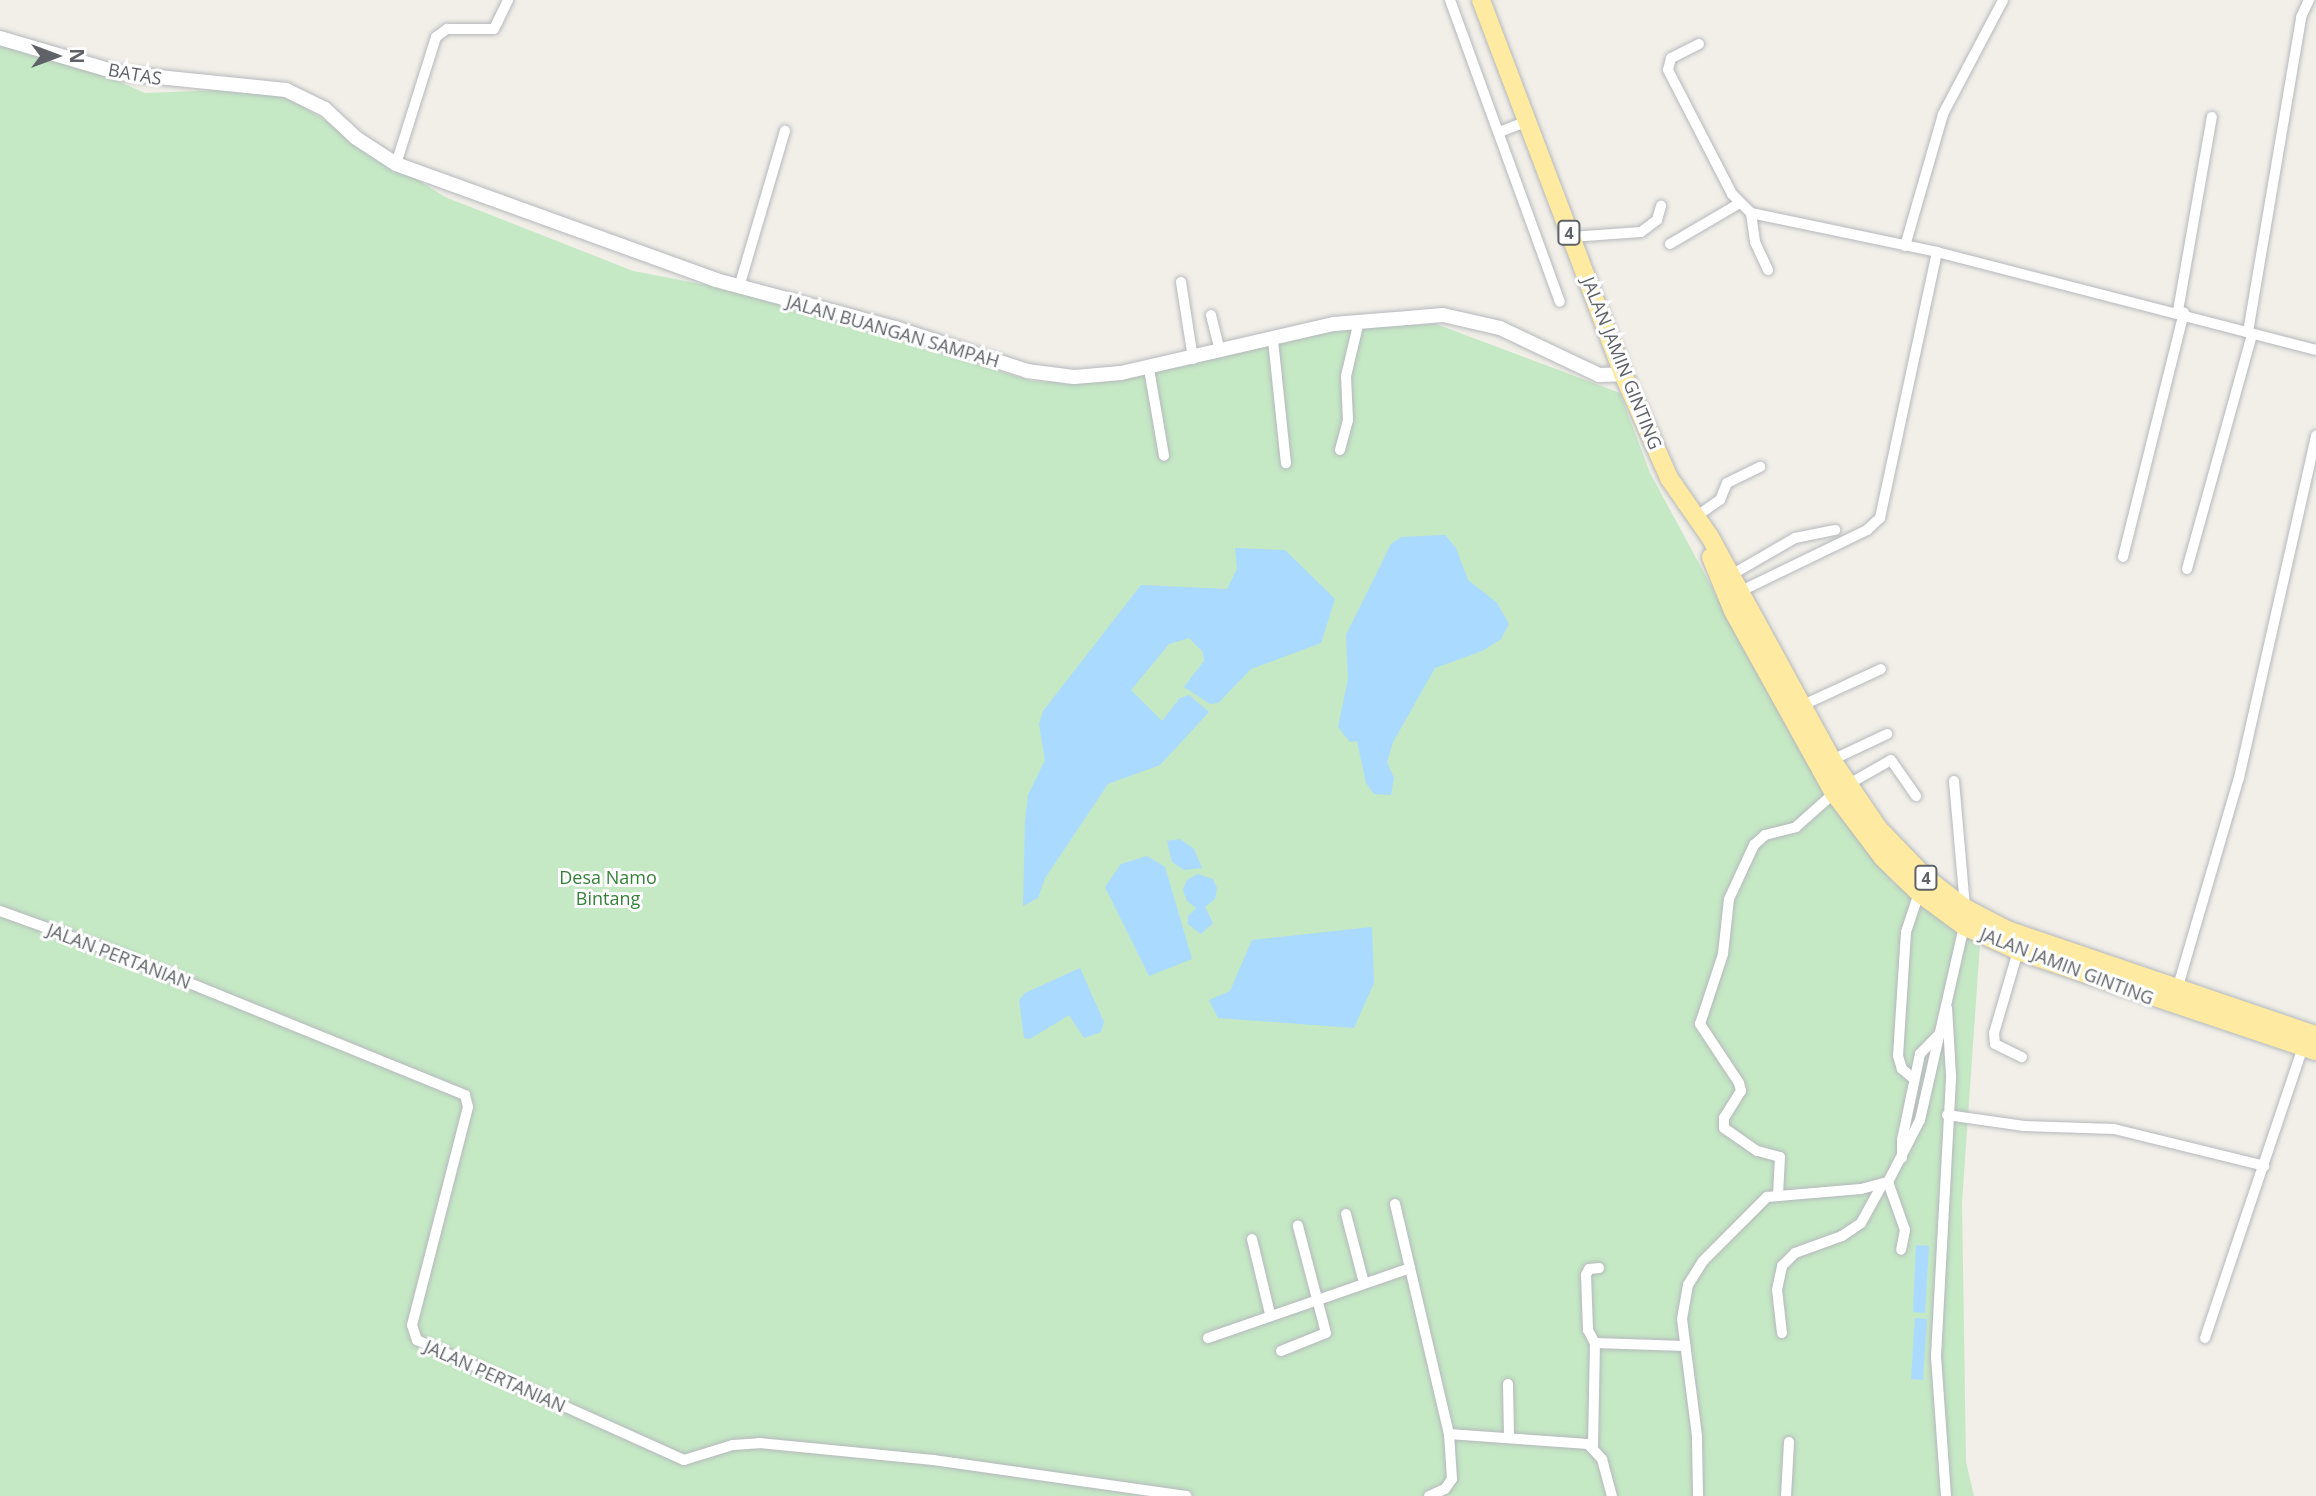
<!DOCTYPE html>
<html>
<head>
<meta charset="utf-8">
<style>
  body { margin:0 }
  #map { position:relative; width:2316px; height:1496px; overflow:hidden; background:#f1efe8; font-family:"Open Sans",sans-serif }
  div>[style] { position:absolute }
  .green>* { inset:0; background:#c5e8c5 }
  .water>* { inset:0; background:#aadaff }
  .roads { filter:drop-shadow(0 0 2px #b5b8bc) drop-shadow(0 0 2px #b5b8bc) }
  .minor>* { height:10px; margin:-5px; padding:0 5px; transform-origin:5px; border-radius:5px; background:#fff }
  .tertiary>* { height:14px; margin:-7px; padding:0 7px; transform-origin:7px; border-radius:7px; background:#fff }
  .trunk>* { height:18px; margin:-9px; padding:0 9px; transform-origin:9px; border-radius:9px; background:#feeaa1 }
  span { translate:-50% -50%; white-space:nowrap; text-align:center; line-height:1.15; -webkit-text-stroke:6px #fff; paint-order:stroke }
  .shield-label span { padding:2px 5px; background:#fff; border:2px solid; border-radius:5px; -webkit-text-stroke-width:0 }
  .shield-label { font-size:16px; color:#5f6368; font-weight:700 }
  .street-label { font-size:18px; color:#5f6368 }
  .park-label { font-size:18px; color:#348238 }
  .north { position:absolute; left:21px; top:21px; width:70px; height:70px; -webkit-text-stroke:5px #fff; paint-order:stroke; rotate:90deg; font-size:19px; font-weight:700; line-height:28px; text-align:center; color:#5f6368 }
  .north::after { content:''; display:block; margin:auto; width:24px; height:32px; background:#5f6368; clip-path:polygon(50% 0,100% 100%,50% 72%,0 100%) }
</style>
</head>
<body>
<div id="map">
  <div class="green">
    <div style="clip-path:polygon(0 38px,70px 60px,145px 93px,274px 88px,445px 197px,633px 271px,733px 290px,1032px 381px,1097px 383px,1317px 334px,1376px 326px,1436px 324px,1620px 393px,1650px 473px,1812px 772px,1891px 881px,1957px 927px,1981px 930px,1962px 1202px,1966px 1462px,1974px 1496px,0 1496px)"></div>
  </div>
  <div class="water">
    <div style="clip-path:polygon(1445px 535px,1456px 548px,1468px 580px,1497px 603px,1509px 624px,1501px 639px,1482px 651px,1435px 668px,1393px 742px,1387px 762px,1394px 778px,1391px 795px,1374px 794px,1366px 783px,1357px 741px,1350px 742px,1338px 727px,1348px 679px,1346px 635px,1391px 544px,1401px 537px)"></div>
    <div style="clip-path:polygon(1235px 548px,1285px 550px,1335px 599px,1321px 643px,1251px 669px,1218px 703px,1210px 704px,1184px 687px,1204px 661px,1203px 652px,1189px 638px,1169px 644px,1131px 690px,1162px 721px,1180px 698px,1189px 695px,1209px 712px,1160px 765px,1108px 784px,1045px 878px,1038px 898px,1023px 906px,1025px 822px,1028px 795px,1045px 760px,1039px 724px,1043px 711px,1141px 585px,1227px 589px,1237px 569px)"></div>
    <div style="clip-path:polygon(1180px 839px,1194px 849px,1202px 868px,1184px 870px,1172px 862px,1167px 841px)"></div>
    <div style="clip-path:polygon(1147px 856px,1165px 867px,1192px 959px,1149px 976px,1105px 887px,1121px 864px)"></div>
    <div style="clip-path:polygon(1197px 874px,1213px 879px,1217px 888px,1215px 899px,1205px 907px,1213px 923px,1201px 934px,1188px 924px,1188px 916px,1196px 908px,1187px 901px,1183px 890px,1187px 880px)"></div>
    <div style="clip-path:polygon(1372px 927px,1374px 983px,1354px 1028px,1218px 1018px,1209px 1000px,1230px 991px,1252px 940px)"></div>
    <div style="clip-path:polygon(1080px 968px,1104px 1022px,1101px 1032px,1084px 1038px,1069px 1015px,1030px 1039px,1024px 1038px,1019px 1000px,1025px 993px)"></div>
    <div style="clip-path:polygon(1916px 1245px,1929px 1246px,1925px 1313px,1913px 1312px)"></div>
    <div style="clip-path:polygon(1915px 1318px,1927px 1319px,1923px 1380px,1911px 1379px)"></div>
  </div>
  <div class="roads">
    <div class="minor">
      <div style="left:1450px;top:0;width:321px;rotate:70deg"></div>
      <div style="left:1699px;top:44px;width:31px;rotate:153deg"></div>
      <div style="left:1671px;top:58px;width:12px;rotate:104deg"></div>
      <div style="left:1668px;top:70px;width:140px;rotate:62.7deg"></div>
      <div style="left:1732px;top:194px;width:27px;rotate:45deg"></div>
      <div style="left:1751px;top:213px;width:190px;rotate:11.8deg"></div>
      <div style="left:1937px;top:252px;width:391px;rotate:14.5deg"></div>
      <div style="left:1502px;top:131px;width:25px;rotate:-21deg"></div>
      <div style="left:396px;top:164px;width:133px;rotate:-72.5deg"></div>
      <div style="left:436px;top:37px;width:14px;rotate:-36deg"></div>
      <div style="left:447px;top:29px;width:47px"></div>
      <div style="left:494px;top:29px;width:32px;rotate:-64deg"></div>
      <div style="left:1751px;top:213px;width:29px;rotate:82deg"></div>
      <div style="left:1755px;top:242px;width:31px;rotate:65deg"></div>
      <div style="left:1571px;top:237px;width:70px;rotate:-4.1deg"></div>
      <div style="left:1641px;top:232px;width:20px;rotate:-37deg"></div>
      <div style="left:1657px;top:220px;width:15px;rotate:-74deg"></div>
      <div style="left:1670px;top:244px;width:81px;rotate:-30.4deg"></div>
      <div style="left:1905px;top:246px;width:137px;rotate:-73.9deg"></div>
      <div style="left:1943px;top:114px;width:129px;rotate:-62.2deg"></div>
      <div style="left:1181px;top:282px;width:78px;rotate:81.1deg"></div>
      <div style="left:739px;top:287px;width:163px;rotate:-73.6deg"></div>
      <div style="left:2178px;top:311px;width:197px;rotate:-80.1deg"></div>
      <div style="left:1211px;top:315px;width:38px;rotate:76deg"></div>
      <div style="left:2248px;top:332px;width:319px;rotate:-80.4deg"></div>
      <div style="left:2301px;top:17px;width:19px;rotate:-65deg"></div>
      <div style="left:1273px;top:340px;width:124px;rotate:84deg"></div>
      <div style="left:1149px;top:369px;width:88px;rotate:80.2deg"></div>
      <div style="left:1340px;top:450px;width:31px;rotate:-75deg"></div>
      <div style="left:1348px;top:420px;width:44px;rotate:-92.6deg"></div>
      <div style="left:1346px;top:376px;width:57px;rotate:-76.7deg"></div>
      <div style="left:1694px;top:518px;width:32px;rotate:-35deg"></div>
      <div style="left:1720px;top:500px;width:18px;rotate:-68deg"></div>
      <div style="left:1727px;top:483px;width:37px;rotate:-26deg"></div>
      <div style="left:2123px;top:557px;width:252px;rotate:-76deg"></div>
      <div style="left:2187px;top:569px;width:244px;rotate:-74.5deg"></div>
      <div style="left:1726px;top:578px;width:80px;rotate:-30.1deg"></div>
      <div style="left:1795px;top:538px;width:41px;rotate:-11.3deg"></div>
      <div style="left:1741px;top:591px;width:140px;rotate:-25.8deg"></div>
      <div style="left:1867px;top:530px;width:18px;rotate:-43deg"></div>
      <div style="left:1880px;top:518px;width:272px;rotate:-77.9deg"></div>
      <div style="left:1801px;top:706px;width:88px;rotate:-24.8deg"></div>
      <div style="left:1832px;top:760px;width:61px;rotate:-25.3deg"></div>
      <div style="left:1954px;top:781px;width:126px;rotate:85deg"></div>
      <div style="left:1849px;top:784px;width:48px;rotate:-29.7deg"></div>
      <div style="left:1891px;top:760px;width:44px;rotate:55.2deg"></div>
      <div style="left:0;top:911px;width:109px;rotate:19.8deg"></div>
      <div style="left:103px;top:948px;width:391px;rotate:22.1deg"></div>
      <div style="left:465px;top:1095px;width:12px;rotate:76deg"></div>
      <div style="left:468px;top:1107px;width:225px;rotate:104.4deg"></div>
      <div style="left:412px;top:1325px;width:16px;rotate:72deg"></div>
      <div style="left:417px;top:1340px;width:293px;rotate:24.2deg"></div>
      <div style="left:684px;top:1460px;width:51px;rotate:-17deg"></div>
      <div style="left:733px;top:1445px;width:26px;rotate:-4deg"></div>
      <div style="left:759px;top:1443px;width:175px;rotate:5.6deg"></div>
      <div style="left:933px;top:1460px;width:256px;rotate:8.1deg"></div>
      <div style="left:2018px;top:951px;width:85px;rotate:106.3deg"></div>
      <div style="left:1994px;top:1033px;width:11px;rotate:85deg"></div>
      <div style="left:1995px;top:1044px;width:30px;rotate:26deg"></div>
      <div style="left:2176px;top:993px;width:224px;rotate:-73.7deg"></div>
      <div style="left:2239px;top:778px;width:351px;rotate:-77.3deg"></div>
      <div style="left:1914px;top:1079px;width:16px;rotate:-140deg"></div>
      <div style="left:1902px;top:1069px;width:14px;rotate:-107deg"></div>
      <div style="left:1898px;top:1056px;width:124px;rotate:-86.3deg"></div>
      <div style="left:1906px;top:932px;width:41px;rotate:-71.6deg"></div>
      <div style="left:1947px;top:1115px;width:78px;rotate:8.1deg"></div>
      <div style="left:2024px;top:1126px;width:90px;rotate:1.9deg"></div>
      <div style="left:2114px;top:1129px;width:155px;rotate:13.8deg"></div>
      <div style="left:1902px;top:1158px;width:18px;rotate:-90deg"></div>
      <div style="left:1902px;top:1140px;width:88px;rotate:-78.2deg"></div>
      <div style="left:1920px;top:1054px;width:28px;rotate:-46deg"></div>
      <div style="left:1888px;top:1182px;width:51px;rotate:70.5deg"></div>
      <div style="left:1905px;top:1230px;width:20px;rotate:101deg"></div>
      <div style="left:1778px;top:1195px;width:38px;rotate:-87deg"></div>
      <div style="left:1780px;top:1157px;width:24px;rotate:-165deg"></div>
      <div style="left:1757px;top:1151px;width:40px;rotate:-145.1deg"></div>
      <div style="left:1724px;top:1128px;width:10px;rotate:-90deg"></div>
      <div style="left:1724px;top:1118px;width:32px;rotate:-58deg"></div>
      <div style="left:1741px;top:1091px;width:8px;rotate:-104deg"></div>
      <div style="left:1739px;top:1083px;width:71px;rotate:-123.5deg"></div>
      <div style="left:1700px;top:1024px;width:74px;rotate:-71.8deg"></div>
      <div style="left:1723px;top:954px;width:55px;rotate:-83.8deg"></div>
      <div style="left:1729px;top:899px;width:60px;rotate:-65.2deg"></div>
      <div style="left:1754px;top:845px;width:15px;rotate:-42deg"></div>
      <div style="left:1765px;top:835px;width:32px;rotate:-14deg"></div>
      <div style="left:1796px;top:827px;width:51px;rotate:-41.8deg"></div>
      <div style="left:1395px;top:1204px;width:66px;rotate:76.8deg"></div>
      <div style="left:1346px;top:1214px;width:71px;rotate:75.4deg"></div>
      <div style="left:1252px;top:1239px;width:77px;rotate:76.5deg"></div>
      <div style="left:1599px;top:1268px;width:10px;rotate:174deg"></div>
      <div style="left:1589px;top:1269px;width:7px;rotate:117deg"></div>
      <div style="left:1586px;top:1275px;width:55px;rotate:87.9deg"></div>
      <div style="left:1588px;top:1330px;width:15px;rotate:62deg"></div>
      <div style="left:1595px;top:1343px;width:90px;rotate:1.9deg"></div>
      <div style="left:1782px;top:1333px;width:43px;rotate:-96.6deg"></div>
      <div style="left:1777px;top:1290px;width:25px;rotate:-78deg"></div>
      <div style="left:1782px;top:1266px;width:18px;rotate:-45deg"></div>
      <div style="left:1795px;top:1253px;width:50px;rotate:-19.9deg"></div>
      <div style="left:1842px;top:1236px;width:23px;rotate:-34deg"></div>
      <div style="left:1861px;top:1223px;width:43px;rotate:-61.1deg"></div>
      <div style="left:1208px;top:1338px;width:214px;rotate:-19.1deg"></div>
      <div style="left:1410px;top:1268px;width:171px;rotate:76.8deg"></div>
      <div style="left:2205px;top:1338px;width:307px;rotate:-71.4deg"></div>
      <div style="left:1281px;top:1351px;width:48px;rotate:-21.8deg"></div>
      <div style="left:1326px;top:1333px;width:111px;rotate:-104.7deg"></div>
      <div style="left:1508px;top:1384px;width:52px;rotate:88.9deg"></div>
      <div style="left:1593px;top:1446px;width:103px;rotate:-88.9deg"></div>
      <div style="left:1429px;top:1496px;width:17px;rotate:-24deg"></div>
      <div style="left:1445px;top:1489px;width:12px;rotate:-55deg"></div>
      <div style="left:1452px;top:1479px;width:45px;rotate:-93.8deg"></div>
      <div style="left:1449px;top:1434px;width:139px;rotate:4.1deg"></div>
      <div style="left:1588px;top:1444px;width:21px;rotate:47deg"></div>
      <div style="left:1602px;top:1459px;width:38px;rotate:75deg"></div>
      <div style="left:1698px;top:1496px;width:60px;rotate:-91deg"></div>
      <div style="left:1697px;top:1436px;width:118px;rotate:-97.3deg"></div>
      <div style="left:1682px;top:1319px;width:35px;rotate:-80deg"></div>
      <div style="left:1688px;top:1285px;width:28px;rotate:-58deg"></div>
      <div style="left:1703px;top:1261px;width:91px;rotate:-45deg"></div>
      <div style="left:1767px;top:1197px;width:94px;rotate:-4.9deg"></div>
      <div style="left:1861px;top:1189px;width:28px;rotate:-15deg"></div>
      <div style="left:1888px;top:1182px;width:70px;rotate:-62.7deg"></div>
      <div style="left:1920px;top:1120px;width:199px;rotate:-77.2deg"></div>
      <div style="left:1786px;top:1496px;width:54px;rotate:-86.8deg"></div>
      <div style="left:1946px;top:1496px;width:140px;rotate:-94.1deg"></div>
      <div style="left:1936px;top:1356px;width:281px;rotate:-86.9deg"></div>
      <div style="left:1951px;top:1075px;width:67px;rotate:-93.4deg"></div>
    </div>
    <div class="tertiary">
      <div style="left:0;top:38px;width:124px;rotate:16.4deg"></div>
      <div style="left:119px;top:73px;width:168px;rotate:5.8deg"></div>
      <div style="left:286px;top:90px;width:43px;rotate:26deg"></div>
      <div style="left:325px;top:109px;width:42px;rotate:43.1deg"></div>
      <div style="left:356px;top:138px;width:48px;rotate:33deg"></div>
      <div style="left:396px;top:164px;width:340px;rotate:19.9deg"></div>
      <div style="left:716px;top:280px;width:185px;rotate:15deg"></div>
      <div style="left:895px;top:328px;width:139px;rotate:18deg"></div>
      <div style="left:1027px;top:371px;width:47px;rotate:7.3deg"></div>
      <div style="left:1074px;top:377px;width:47px;rotate:-4.9deg"></div>
      <div style="left:1121px;top:373px;width:219px;rotate:-13deg"></div>
      <div style="left:1334px;top:324px;width:109px;rotate:-4.7deg"></div>
      <div style="left:1443px;top:315px;width:58px;rotate:12.8deg"></div>
      <div style="left:1500px;top:328px;width:110px;rotate:25.4deg"></div>
      <div style="left:1599px;top:375px;width:24px;rotate:-2deg"></div>
    </div>
    <div class="trunk">
      <div style="left:1481px;top:0;width:400px;rotate:69.2deg"></div>
      <div style="left:1623px;top:374px;width:114px;rotate:66.1deg"></div>
      <div style="left:1669px;top:478px;width:72px;rotate:55.2deg"></div>
      <div style="left:1710px;top:537px;width:254px;rotate:61.3deg"></div>
      <div style="left:1832px;top:760px;width:82px;rotate:55.9deg"></div>
      <div style="left:1878px;top:828px;width:68px;rotate:46.2deg"></div>
      <div style="left:1925px;top:877px;width:51px;rotate:37.8deg"></div>
      <div style="left:1965px;top:908px;width:47px;rotate:27.6deg"></div>
      <div style="left:2007px;top:930px;width:326px;rotate:18.8deg"></div>
      <div style="left:1711px;top:557px;width:58px;rotate:67.8deg"></div>
      <div style="left:1733px;top:611px;width:208px;rotate:61deg"></div>
      <div style="left:1834px;top:793px;width:81px;rotate:53deg"></div>
      <div style="left:1883px;top:858px;width:50px;rotate:44.2deg"></div>
      <div style="left:1919px;top:893px;width:56px;rotate:36.3deg"></div>
      <div style="left:1964px;top:926px;width:60px;rotate:24.8deg"></div>
      <div style="left:2018px;top:951px;width:314px;rotate:18.6deg"></div>
    </div>
  </div>
  <div class="shield-label">
    <span style="left:1569px;top:233px">4</span>
    <span style="left:1926px;top:878px">4</span>
  </div>
  <div class="street-label">
    <span style="left:135px;top:74px;rotate:10deg">BATAS</span>
    <span style="left:893px;top:331px;rotate:16deg">JALAN BUANGAN SAMPAH</span>
    <span style="left:1622px;top:363px;rotate:68deg">JALAN JAMIN GINTING</span>
    <span style="left:119px;top:956px;rotate:21deg">JALAN PERTANIAN</span>
    <span style="left:2067px;top:966px;rotate:21deg">JALAN JAMIN GINTING</span>
    <span style="left:495px;top:1376px;rotate:24deg">JALAN PERTANIAN</span>
  </div>
  <div class="park-label">
    <span style="left:608px;top:888px">Desa Namo<br>Bintang</span>
  </div>
  <div class="north">N</div>
</div>
</body>
</html>
